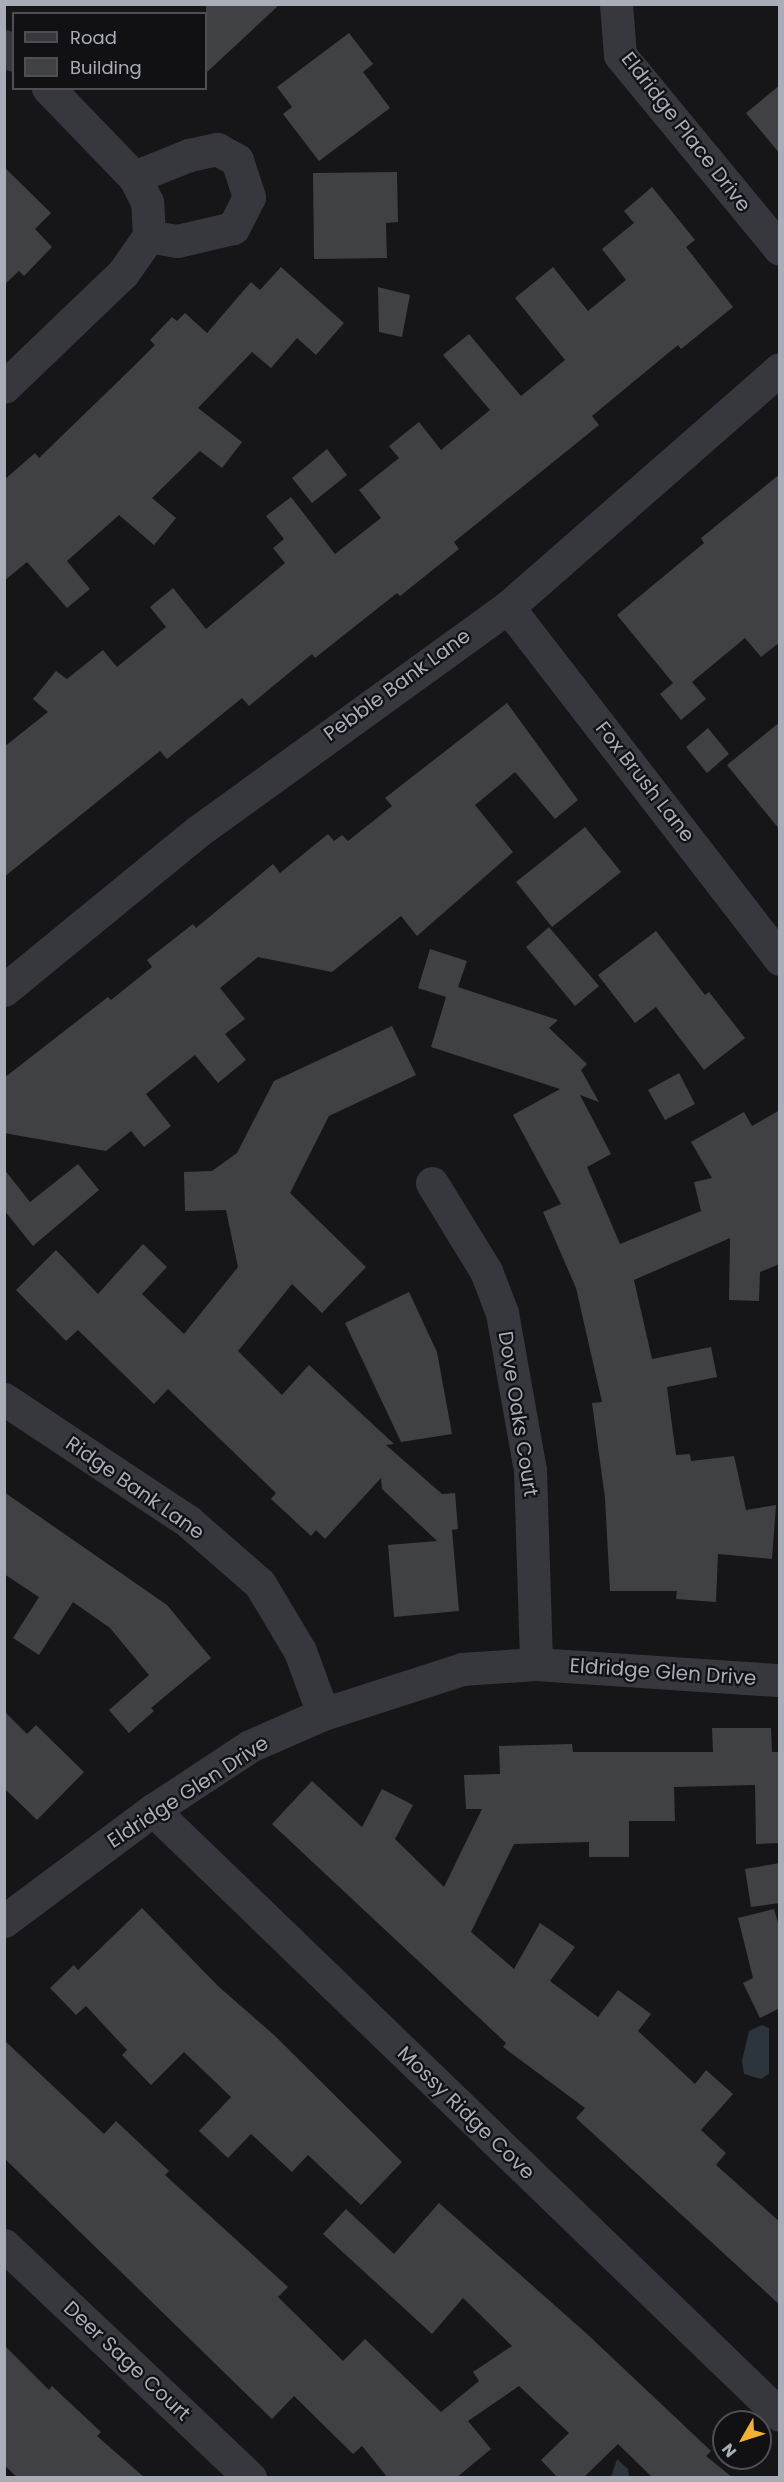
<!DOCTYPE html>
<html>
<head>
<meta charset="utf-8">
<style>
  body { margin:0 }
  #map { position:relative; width:784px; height:2482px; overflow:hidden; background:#161618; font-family:Poppins,sans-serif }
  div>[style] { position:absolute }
  .water>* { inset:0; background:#2c353c }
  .building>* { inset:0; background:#404145 }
  .minor>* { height:33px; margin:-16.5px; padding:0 16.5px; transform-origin:16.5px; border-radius:16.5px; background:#37383d }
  span { translate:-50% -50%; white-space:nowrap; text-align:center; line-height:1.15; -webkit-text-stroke:4.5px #111113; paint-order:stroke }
  .street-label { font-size:20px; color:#a8adb8 }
  .frame { position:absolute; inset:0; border:6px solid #a8adb8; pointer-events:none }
  .legend { position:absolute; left:12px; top:12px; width:195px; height:78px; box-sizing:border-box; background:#111113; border:2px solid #4d4f55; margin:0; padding:8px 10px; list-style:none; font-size:18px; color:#a8adb8 }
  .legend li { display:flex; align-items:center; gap:12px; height:30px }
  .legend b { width:30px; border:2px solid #4d4f55 }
  .north { position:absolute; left:712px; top:2410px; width:60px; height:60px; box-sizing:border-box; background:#111113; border:2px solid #4d4f55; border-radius:50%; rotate:231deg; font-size:16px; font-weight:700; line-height:24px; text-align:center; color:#a8adb8 }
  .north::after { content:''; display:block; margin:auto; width:21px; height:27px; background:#f2b134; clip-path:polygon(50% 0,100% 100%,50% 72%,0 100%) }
</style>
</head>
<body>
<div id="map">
  <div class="water">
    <div style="clip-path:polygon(762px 2025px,769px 2028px,769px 2074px,761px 2079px,744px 2074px,742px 2061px,749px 2031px)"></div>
    <div style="clip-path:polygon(617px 2459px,628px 2469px,629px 2477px,611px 2477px)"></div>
  </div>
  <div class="building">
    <div style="clip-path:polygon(206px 4px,280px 4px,206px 73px)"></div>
    <div style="clip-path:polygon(349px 33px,373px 64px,363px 72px,390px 108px,319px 161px,283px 114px,292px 107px,277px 87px)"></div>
    <div style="clip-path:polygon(780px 85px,780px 154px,746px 113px)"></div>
    <div style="clip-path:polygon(4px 167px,51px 213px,35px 229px,52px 247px,24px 276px,19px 271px,4px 285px)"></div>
    <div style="clip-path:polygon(397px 172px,398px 222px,386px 223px,387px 258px,314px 259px,313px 173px)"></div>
    <div style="clip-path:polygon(652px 187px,695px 240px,686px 247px,733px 307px,681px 349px,678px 345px,592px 416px,599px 425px,454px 542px,459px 549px,400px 596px,397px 593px,315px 658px,312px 654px,249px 706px,242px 698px,167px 759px,160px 751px,4px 877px,4px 747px,48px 712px,33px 699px,56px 671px,67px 679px,103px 650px,117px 667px,166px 627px,150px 607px,173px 588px,206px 629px,285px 563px,273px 548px,284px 539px,266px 516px,291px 497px,335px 554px,381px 518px,359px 490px,399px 458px,389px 446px,419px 422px,441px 450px,490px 410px,443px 355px,469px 334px,521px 396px,565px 360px,515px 298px,553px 267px,588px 311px,626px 280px,602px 249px,634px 223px,624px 211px)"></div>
    <div style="clip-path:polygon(281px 267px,344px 323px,316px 355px,297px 338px,271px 368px,252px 352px,198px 408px,242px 442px,222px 468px,200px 451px,152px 498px,176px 518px,154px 545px,119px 515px,67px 561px,90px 589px,67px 608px,27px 562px,4px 581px,4px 480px,35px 453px,39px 458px,134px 366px,155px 345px,150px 340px,172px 317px,177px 321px,185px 313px,207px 333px,251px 282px,260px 290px)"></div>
    <div style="clip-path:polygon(378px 287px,410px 295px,402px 337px,379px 332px)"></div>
    <div style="clip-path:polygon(327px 449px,347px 475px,312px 503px,292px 478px)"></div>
    <div style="clip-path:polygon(780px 474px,780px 642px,761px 657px,745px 638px,692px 682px,706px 699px,681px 720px,660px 694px,673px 683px,617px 615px,704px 543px,701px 538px)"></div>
    <div style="clip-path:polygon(507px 703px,578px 800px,555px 819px,515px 772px,475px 805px,513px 852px,417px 936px,401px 916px,332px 972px,258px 957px,220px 988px,245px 1019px,225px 1034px,246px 1060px,218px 1083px,195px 1055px,146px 1094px,171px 1126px,144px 1147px,131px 1131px,106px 1151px,4px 1133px,4px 1078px,108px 997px,111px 1000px,152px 967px,147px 960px,193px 924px,196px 928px,273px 864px,280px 873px,328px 834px,334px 841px,342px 835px,348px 841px,392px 806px,385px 798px)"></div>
    <div style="clip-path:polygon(780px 722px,780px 830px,727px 765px)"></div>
    <div style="clip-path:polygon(708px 728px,729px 754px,707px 773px,686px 747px)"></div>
    <div style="clip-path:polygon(585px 827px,621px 872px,552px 927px,516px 882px)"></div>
    <div style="clip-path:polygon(549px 927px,599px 986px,575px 1006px,526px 947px)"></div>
    <div style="clip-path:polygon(656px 931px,705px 995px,709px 992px,745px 1038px,704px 1070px,656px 1007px,635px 1023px,598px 975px)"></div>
    <div style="clip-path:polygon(430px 949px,467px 961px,458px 987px,558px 1020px,549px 1028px,587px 1064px,581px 1070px,599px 1102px,580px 1095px,611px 1154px,587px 1167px,620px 1244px,701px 1211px,694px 1182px,712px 1178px,691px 1142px,744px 1112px,752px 1126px,780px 1110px,780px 1264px,760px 1272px,759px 1301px,729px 1300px,730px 1238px,634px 1280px,652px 1359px,711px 1347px,717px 1377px,667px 1387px,676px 1455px,690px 1454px,691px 1461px,734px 1456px,746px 1510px,776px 1505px,772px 1559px,718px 1554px,716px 1602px,676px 1599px,677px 1591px,610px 1591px,605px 1498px,592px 1403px,602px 1402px,576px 1288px,543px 1212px,561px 1204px,513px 1115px,560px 1089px,431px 1047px,446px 997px,418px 988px)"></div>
    <div style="clip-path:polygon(392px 1026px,416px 1075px,329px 1116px,290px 1193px,366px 1267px,322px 1313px,292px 1284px,238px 1351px,282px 1395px,309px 1365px,394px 1444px,386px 1445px,442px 1494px,455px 1493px,458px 1529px,452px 1530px,459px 1611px,394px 1617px,388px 1545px,437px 1541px,382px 1489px,381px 1478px,325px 1539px,316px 1530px,311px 1536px,271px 1499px,276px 1493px,168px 1389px,154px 1404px,78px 1330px,66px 1341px,16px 1290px,56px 1250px,98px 1294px,143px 1244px,167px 1267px,142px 1294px,184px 1334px,238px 1267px,226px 1210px,185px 1211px,184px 1172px,212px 1171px,237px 1153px,274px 1081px)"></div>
    <div style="clip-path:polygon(679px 1073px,695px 1104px,665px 1120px,648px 1090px)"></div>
    <div style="clip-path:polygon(78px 1164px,99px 1190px,33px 1246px,4px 1210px,4px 1169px,30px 1202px)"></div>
    <div style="clip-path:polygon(409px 1292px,437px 1352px,452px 1434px,401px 1442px,345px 1323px)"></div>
    <div style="clip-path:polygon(4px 1492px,167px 1605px,211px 1658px,151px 1708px,154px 1711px,129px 1733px,109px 1710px,149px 1675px,110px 1628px,73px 1602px,39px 1655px,13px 1638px,39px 1597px,4px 1574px)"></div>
    <div style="clip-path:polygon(4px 1711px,27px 1734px,36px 1725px,84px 1772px,37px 1820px,4px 1788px)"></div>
    <div style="clip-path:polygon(712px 1728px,771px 1728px,772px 1752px,780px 1752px,780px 1843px,756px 1844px,755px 1785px,674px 1787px,675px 1821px,629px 1821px,629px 1857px,589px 1857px,589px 1842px,514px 1844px,471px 1932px,514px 1969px,540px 1923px,575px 1947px,550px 1981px,598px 2017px,618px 1990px,651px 2014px,638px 2031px,695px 2084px,706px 2070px,733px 2094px,701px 2130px,726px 2153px,716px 2165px,780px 2222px,780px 2305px,576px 2118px,585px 2108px,503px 2047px,506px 2043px,272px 1824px,312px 1781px,362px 1827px,382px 1789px,413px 1805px,395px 1839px,444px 1887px,482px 1809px,466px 1809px,464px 1775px,500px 1774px,499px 1746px,572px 1744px,573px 1752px,713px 1752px)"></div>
    <div style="clip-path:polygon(780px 1863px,780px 1903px,751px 1907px,745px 1869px)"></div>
    <div style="clip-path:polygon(142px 1908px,218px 1986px,274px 2035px,402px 2162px,361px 2205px,308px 2155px,292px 2172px,251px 2134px,228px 2158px,199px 2131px,231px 2097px,184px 2052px,151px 2085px,122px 2055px,127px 2050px,86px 2006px,76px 2015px,50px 1988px,74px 1965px,78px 1970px)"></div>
    <div style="clip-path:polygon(774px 1909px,780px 1930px,780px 2008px,760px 2018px,743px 1983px,753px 1978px,738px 1918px)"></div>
    <div style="clip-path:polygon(4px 2040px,104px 2134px,116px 2121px,169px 2171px,165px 2175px,288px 2287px,278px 2297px,343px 2361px,365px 2339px,441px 2412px,479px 2381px,473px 2372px,512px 2346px,463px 2298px,432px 2334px,323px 2234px,346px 2209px,394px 2254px,439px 2203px,586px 2333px,711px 2451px,706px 2456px,733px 2478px,653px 2478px,618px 2444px,583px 2478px,558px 2478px,541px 2460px,569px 2433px,519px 2386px,468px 2421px,491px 2449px,456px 2478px,388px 2478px,362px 2446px,353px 2454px,294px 2396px,272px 2419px,4px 2158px)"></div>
    <div style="clip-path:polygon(4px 2345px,49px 2390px,52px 2386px,101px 2432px,97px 2436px,145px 2478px,18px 2478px,4px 2465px)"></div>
  </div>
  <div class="minor">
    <div style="left:616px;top:4px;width:51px;rotate:85.5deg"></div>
    <div style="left:620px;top:55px;width:251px;rotate:50.5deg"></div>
    <div style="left:4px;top:46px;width:13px;rotate:42deg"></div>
    <div style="left:134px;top:177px;width:59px;rotate:-21.8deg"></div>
    <div style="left:189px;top:155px;width:29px;rotate:-12deg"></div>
    <div style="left:217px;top:149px;width:23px;rotate:29deg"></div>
    <div style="left:237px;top:160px;width:39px;rotate:72deg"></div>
    <div style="left:249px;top:197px;width:35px;rotate:117deg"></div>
    <div style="left:233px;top:228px;width:57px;rotate:166.9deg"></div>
    <div style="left:177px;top:241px;width:28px;rotate:-170deg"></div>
    <div style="left:4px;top:387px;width:165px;rotate:-43.8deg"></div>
    <div style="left:123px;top:273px;width:45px;rotate:-54.9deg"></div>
    <div style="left:149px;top:236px;width:34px;rotate:-93deg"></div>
    <div style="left:147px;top:202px;width:28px;rotate:-117deg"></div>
    <div style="left:134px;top:177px;width:124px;rotate:-134deg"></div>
    <div style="left:508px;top:607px;width:445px;rotate:52.3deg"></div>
    <div style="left:4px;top:990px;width:249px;rotate:-39.3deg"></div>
    <div style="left:197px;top:832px;width:384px;rotate:-35.9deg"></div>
    <div style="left:508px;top:607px;width:361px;rotate:-41.2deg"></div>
    <div style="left:432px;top:1183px;width:103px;rotate:58.5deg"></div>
    <div style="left:486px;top:1271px;width:45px;rotate:69.1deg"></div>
    <div style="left:502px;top:1313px;width:159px;rotate:79.9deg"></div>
    <div style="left:530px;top:1470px;width:194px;rotate:88.2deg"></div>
    <div style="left:4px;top:1399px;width:222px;rotate:33.6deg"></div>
    <div style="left:189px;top:1522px;width:94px;rotate:41.1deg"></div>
    <div style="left:260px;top:1584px;width:78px;rotate:59.2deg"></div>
    <div style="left:300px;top:1651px;width:67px;rotate:69.9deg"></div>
    <div style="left:153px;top:1810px;width:871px;rotate:43.98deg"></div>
    <div style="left:4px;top:1921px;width:186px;rotate:-36.7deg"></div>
    <div style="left:153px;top:1810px;width:116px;rotate:-33.4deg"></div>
    <div style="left:250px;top:1746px;width:80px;rotate:-23.7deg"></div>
    <div style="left:323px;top:1714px;width:146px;rotate:-17.9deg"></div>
    <div style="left:462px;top:1669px;width:74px;rotate:-3.9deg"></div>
    <div style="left:536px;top:1664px;width:245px;rotate:3.8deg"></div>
    <div style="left:4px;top:2245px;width:339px;rotate:43.4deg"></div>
  </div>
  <div class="street-label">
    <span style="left:686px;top:132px;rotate:52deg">Eldridge Place Drive</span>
    <span style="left:397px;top:685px;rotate:-36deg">Pebble Bank Lane</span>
    <span style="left:645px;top:782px;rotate:52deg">Fox Brush Lane</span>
    <span style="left:518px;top:1414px;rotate:81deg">Dove Oaks Court</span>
    <span style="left:135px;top:1488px;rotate:35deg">Ridge Bank Lane</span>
    <span style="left:663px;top:1672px;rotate:4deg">Eldridge Glen Drive</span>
    <span style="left:188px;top:1792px;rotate:-33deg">Eldridge Glen Drive</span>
    <span style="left:466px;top:2113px;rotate:44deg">Mossy Ridge Cove</span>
    <span style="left:127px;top:2361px;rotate:43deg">Deer Sage Court</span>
  </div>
  <div class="frame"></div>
  <ul class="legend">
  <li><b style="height:8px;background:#37383d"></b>Road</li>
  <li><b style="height:16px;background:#404145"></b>Building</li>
  </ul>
  <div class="north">N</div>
</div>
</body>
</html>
